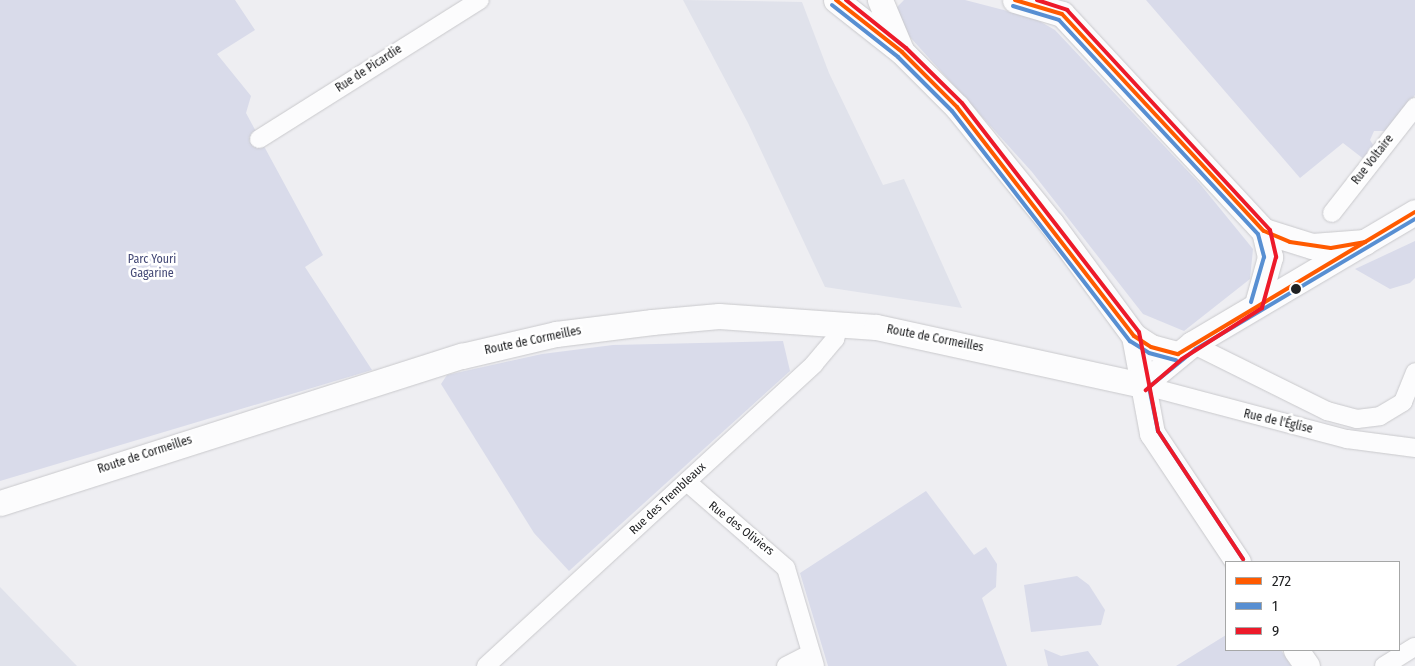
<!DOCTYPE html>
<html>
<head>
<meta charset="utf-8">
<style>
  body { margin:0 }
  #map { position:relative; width:1415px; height:666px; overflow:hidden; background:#eeeef2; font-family:"Fira Sans Condensed",sans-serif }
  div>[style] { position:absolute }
  .built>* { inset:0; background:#e0e2eb }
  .green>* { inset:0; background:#d9dbea }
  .roads { filter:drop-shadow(0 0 1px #c9c9cc) drop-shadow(0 0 1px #c9c9cc) }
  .minor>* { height:18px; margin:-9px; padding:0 9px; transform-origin:9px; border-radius:9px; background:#fcfcfd }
  .secondary>* { height:25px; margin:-12.5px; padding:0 12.5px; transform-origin:12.5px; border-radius:12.5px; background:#fcfcfd }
  .bus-1>* { height:4px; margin:-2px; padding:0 2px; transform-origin:2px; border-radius:2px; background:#ff5a00 }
  .bus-2>* { height:4px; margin:-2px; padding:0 2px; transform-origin:2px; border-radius:2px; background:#588fd2 }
  .bus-3>* { height:4px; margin:-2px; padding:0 2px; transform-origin:2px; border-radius:2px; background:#ed1a2a }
  .dots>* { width:14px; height:14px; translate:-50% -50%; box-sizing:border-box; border:2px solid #fff; border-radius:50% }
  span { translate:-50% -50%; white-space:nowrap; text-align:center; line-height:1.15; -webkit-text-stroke:5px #fff; paint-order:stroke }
  .street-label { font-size:12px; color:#212224 }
  .park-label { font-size:12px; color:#444976 }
  .legend { position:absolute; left:1225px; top:561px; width:175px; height:90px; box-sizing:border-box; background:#fff; border:1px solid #a6a7a7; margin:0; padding:6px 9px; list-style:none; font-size:15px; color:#212224 }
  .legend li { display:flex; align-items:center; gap:10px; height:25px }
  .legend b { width:25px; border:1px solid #a6a7a7 }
</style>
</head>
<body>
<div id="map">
  <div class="built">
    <div style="clip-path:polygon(683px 0,802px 2px,829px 73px,883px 185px,904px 179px,962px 308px,825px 287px,748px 123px)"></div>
    <div style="clip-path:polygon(0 587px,77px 666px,0 666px)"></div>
  </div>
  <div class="green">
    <div style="clip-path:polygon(0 0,235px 0,255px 30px,217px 54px,251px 96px,246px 113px,323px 255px,305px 267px,372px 370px,0 481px)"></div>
    <div style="clip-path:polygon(904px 0,965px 0,1034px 18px,1055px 30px,1200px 184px,1253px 249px,1250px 279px,1184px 331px,1143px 314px,1032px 172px,900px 26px,895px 9px)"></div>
    <div style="clip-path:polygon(1146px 0,1415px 0,1415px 95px,1388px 131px,1374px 131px,1370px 140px,1375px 148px,1365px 160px,1343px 143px,1300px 178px)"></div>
    <div style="clip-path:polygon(1415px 241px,1415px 278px,1410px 283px,1390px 289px,1355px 269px)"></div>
    <div style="clip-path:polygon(783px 341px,790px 371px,569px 571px,534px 533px,441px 384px,447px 375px,542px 354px,613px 345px)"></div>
    <div style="clip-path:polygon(926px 491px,974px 555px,986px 547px,997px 564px,996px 587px,982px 598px,1007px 666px,828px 666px,800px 573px)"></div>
    <div style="clip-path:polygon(1077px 576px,1089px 585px,1105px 610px,1101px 625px,1031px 632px,1024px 585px)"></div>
    <div style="clip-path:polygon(1226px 635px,1226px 650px,1281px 650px,1291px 666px,1176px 666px)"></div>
    <div style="clip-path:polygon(1044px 649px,1061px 656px,1088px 651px,1099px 666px,1048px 666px)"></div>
  </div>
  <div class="roads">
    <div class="minor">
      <div style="left:259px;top:139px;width:261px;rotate:-32.2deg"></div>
      <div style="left:1332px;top:213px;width:135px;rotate:-51.9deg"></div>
      <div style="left:1192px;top:344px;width:151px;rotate:26.4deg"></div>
      <div style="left:1327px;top:411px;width:31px;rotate:15deg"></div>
      <div style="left:1357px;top:419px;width:23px;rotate:-7deg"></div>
      <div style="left:1380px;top:416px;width:27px;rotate:-31deg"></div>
      <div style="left:1403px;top:402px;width:32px;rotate:-68deg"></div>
      <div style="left:1142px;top:385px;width:212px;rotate:14.8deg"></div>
      <div style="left:1347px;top:439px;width:69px;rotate:7.5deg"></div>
      <div style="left:687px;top:482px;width:131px;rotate:41deg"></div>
      <div style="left:786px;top:568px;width:102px;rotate:73.5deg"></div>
      <div style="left:486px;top:666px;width:446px;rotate:-42.6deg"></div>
      <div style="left:814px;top:364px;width:33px;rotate:-50deg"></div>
      <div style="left:835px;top:339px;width:17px;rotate:-73deg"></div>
      <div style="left:786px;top:666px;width:28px;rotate:-27deg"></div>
      <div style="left:1384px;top:666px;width:36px;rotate:-32deg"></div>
    </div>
    <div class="secondary">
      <div style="left:836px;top:0;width:84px;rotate:38.2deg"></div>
      <div style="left:902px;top:52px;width:78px;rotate:45deg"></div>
      <div style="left:957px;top:107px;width:149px;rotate:51deg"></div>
      <div style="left:1051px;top:223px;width:140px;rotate:53.7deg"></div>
      <div style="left:1134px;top:336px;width:20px;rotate:33deg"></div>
      <div style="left:1151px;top:347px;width:28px;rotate:15deg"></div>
      <div style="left:880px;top:0;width:54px;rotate:67.2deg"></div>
      <div style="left:1015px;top:0;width:49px;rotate:16.6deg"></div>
      <div style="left:1062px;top:14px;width:296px;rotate:47.1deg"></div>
      <div style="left:1264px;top:231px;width:50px;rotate:17.4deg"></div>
      <div style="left:1312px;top:246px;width:53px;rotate:-4.3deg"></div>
      <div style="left:1257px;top:304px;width:49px;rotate:-74.5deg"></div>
      <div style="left:1270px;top:257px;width:27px;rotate:-103deg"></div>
      <div style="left:1134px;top:336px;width:99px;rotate:79.5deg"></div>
      <div style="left:1152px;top:433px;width:155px;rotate:56.3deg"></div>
      <div style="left:1142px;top:385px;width:65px;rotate:-39.4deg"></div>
      <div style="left:1192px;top:344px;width:259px;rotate:-30.6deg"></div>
      <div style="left:0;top:503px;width:485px;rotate:-17.7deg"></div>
      <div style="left:462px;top:356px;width:97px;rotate:-13.2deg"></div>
      <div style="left:556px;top:334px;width:97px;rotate:-7.1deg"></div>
      <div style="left:652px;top:322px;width:67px;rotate:-5.1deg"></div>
      <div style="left:719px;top:316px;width:157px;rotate:4deg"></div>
      <div style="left:876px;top:327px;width:272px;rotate:12.3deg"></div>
      <div style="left:1296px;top:650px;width:19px;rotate:55deg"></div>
    </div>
  </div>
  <div class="bus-1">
    <div style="left:836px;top:0;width:84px;rotate:38.2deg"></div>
    <div style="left:902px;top:52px;width:78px;rotate:45deg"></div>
    <div style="left:957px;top:107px;width:289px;rotate:52.3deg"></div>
    <div style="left:1134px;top:336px;width:20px;rotate:33deg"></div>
    <div style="left:1151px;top:347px;width:28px;rotate:15deg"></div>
    <div style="left:1015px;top:0;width:49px;rotate:16.6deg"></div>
    <div style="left:1062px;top:14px;width:296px;rotate:47.1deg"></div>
    <div style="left:1264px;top:231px;width:28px;rotate:23deg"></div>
    <div style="left:1290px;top:242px;width:41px;rotate:8.3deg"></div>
    <div style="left:1331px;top:248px;width:35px;rotate:-10deg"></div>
    <div style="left:1365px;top:242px;width:58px;rotate:-31deg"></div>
    <div style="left:1178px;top:354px;width:218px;rotate:-30.9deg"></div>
  </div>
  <div class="bus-2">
    <div style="left:832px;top:5px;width:84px;rotate:38.2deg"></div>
    <div style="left:898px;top:57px;width:76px;rotate:45deg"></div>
    <div style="left:952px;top:111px;width:291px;rotate:52.3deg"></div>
    <div style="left:1130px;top:341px;width:22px;rotate:32deg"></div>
    <div style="left:1149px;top:353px;width:28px;rotate:15deg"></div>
    <div style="left:1013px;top:6px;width:48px;rotate:16.9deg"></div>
    <div style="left:1059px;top:20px;width:292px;rotate:47.1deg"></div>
    <div style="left:1258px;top:234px;width:24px;rotate:75deg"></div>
    <div style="left:1264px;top:257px;width:47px;rotate:106.1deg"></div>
    <div style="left:1243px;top:559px;width:154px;rotate:-123.6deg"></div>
    <div style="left:1158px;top:431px;width:45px;rotate:-101.6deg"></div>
    <div style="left:1149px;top:387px;width:60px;rotate:-39deg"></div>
    <div style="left:1196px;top:349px;width:255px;rotate:-30.7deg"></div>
  </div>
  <div class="bus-3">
    <div style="left:846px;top:0;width:77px;rotate:38.7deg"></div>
    <div style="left:906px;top:48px;width:78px;rotate:44.5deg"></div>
    <div style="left:962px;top:103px;width:289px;rotate:52.3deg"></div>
    <div style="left:1139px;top:332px;width:101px;rotate:79.1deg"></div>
    <div style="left:1158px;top:431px;width:154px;rotate:56.4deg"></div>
    <div style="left:1037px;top:0;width:32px;rotate:18deg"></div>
    <div style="left:1067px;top:10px;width:299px;rotate:47.3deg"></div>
    <div style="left:1270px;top:230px;width:28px;rotate:77deg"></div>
    <div style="left:1276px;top:257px;width:53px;rotate:105.4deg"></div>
    <div style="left:1262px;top:308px;width:95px;rotate:147.5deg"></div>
    <div style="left:1182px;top:359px;width:48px;rotate:139.3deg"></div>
  </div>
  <div class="dots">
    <div style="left:1296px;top:289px;background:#212224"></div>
  </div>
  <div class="street-label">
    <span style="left:369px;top:69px;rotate:-33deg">Rue de Picardie</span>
    <span style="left:1373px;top:160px;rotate:-52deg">Rue Voltaire</span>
    <span style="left:935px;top:339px;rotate:11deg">Route de Cormeilles</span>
    <span style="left:533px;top:341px;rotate:-12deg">Route de Cormeilles</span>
    <span style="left:1278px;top:422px;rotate:13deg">Rue de l'Église</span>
    <span style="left:145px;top:455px;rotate:-18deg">Route de Cormeilles</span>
    <span style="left:668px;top:499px;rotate:-43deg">Rue des Trembleaux</span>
    <span style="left:741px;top:529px;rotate:38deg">Rue des Oliviers</span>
  </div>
  <div class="park-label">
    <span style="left:152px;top:267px">Parc Youri<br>Gagarine</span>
  </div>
  <ul class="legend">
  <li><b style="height:6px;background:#ff5a00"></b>272</li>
  <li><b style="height:6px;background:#588fd2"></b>1</li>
  <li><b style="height:6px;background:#ed1a2a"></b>9</li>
  </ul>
</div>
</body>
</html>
